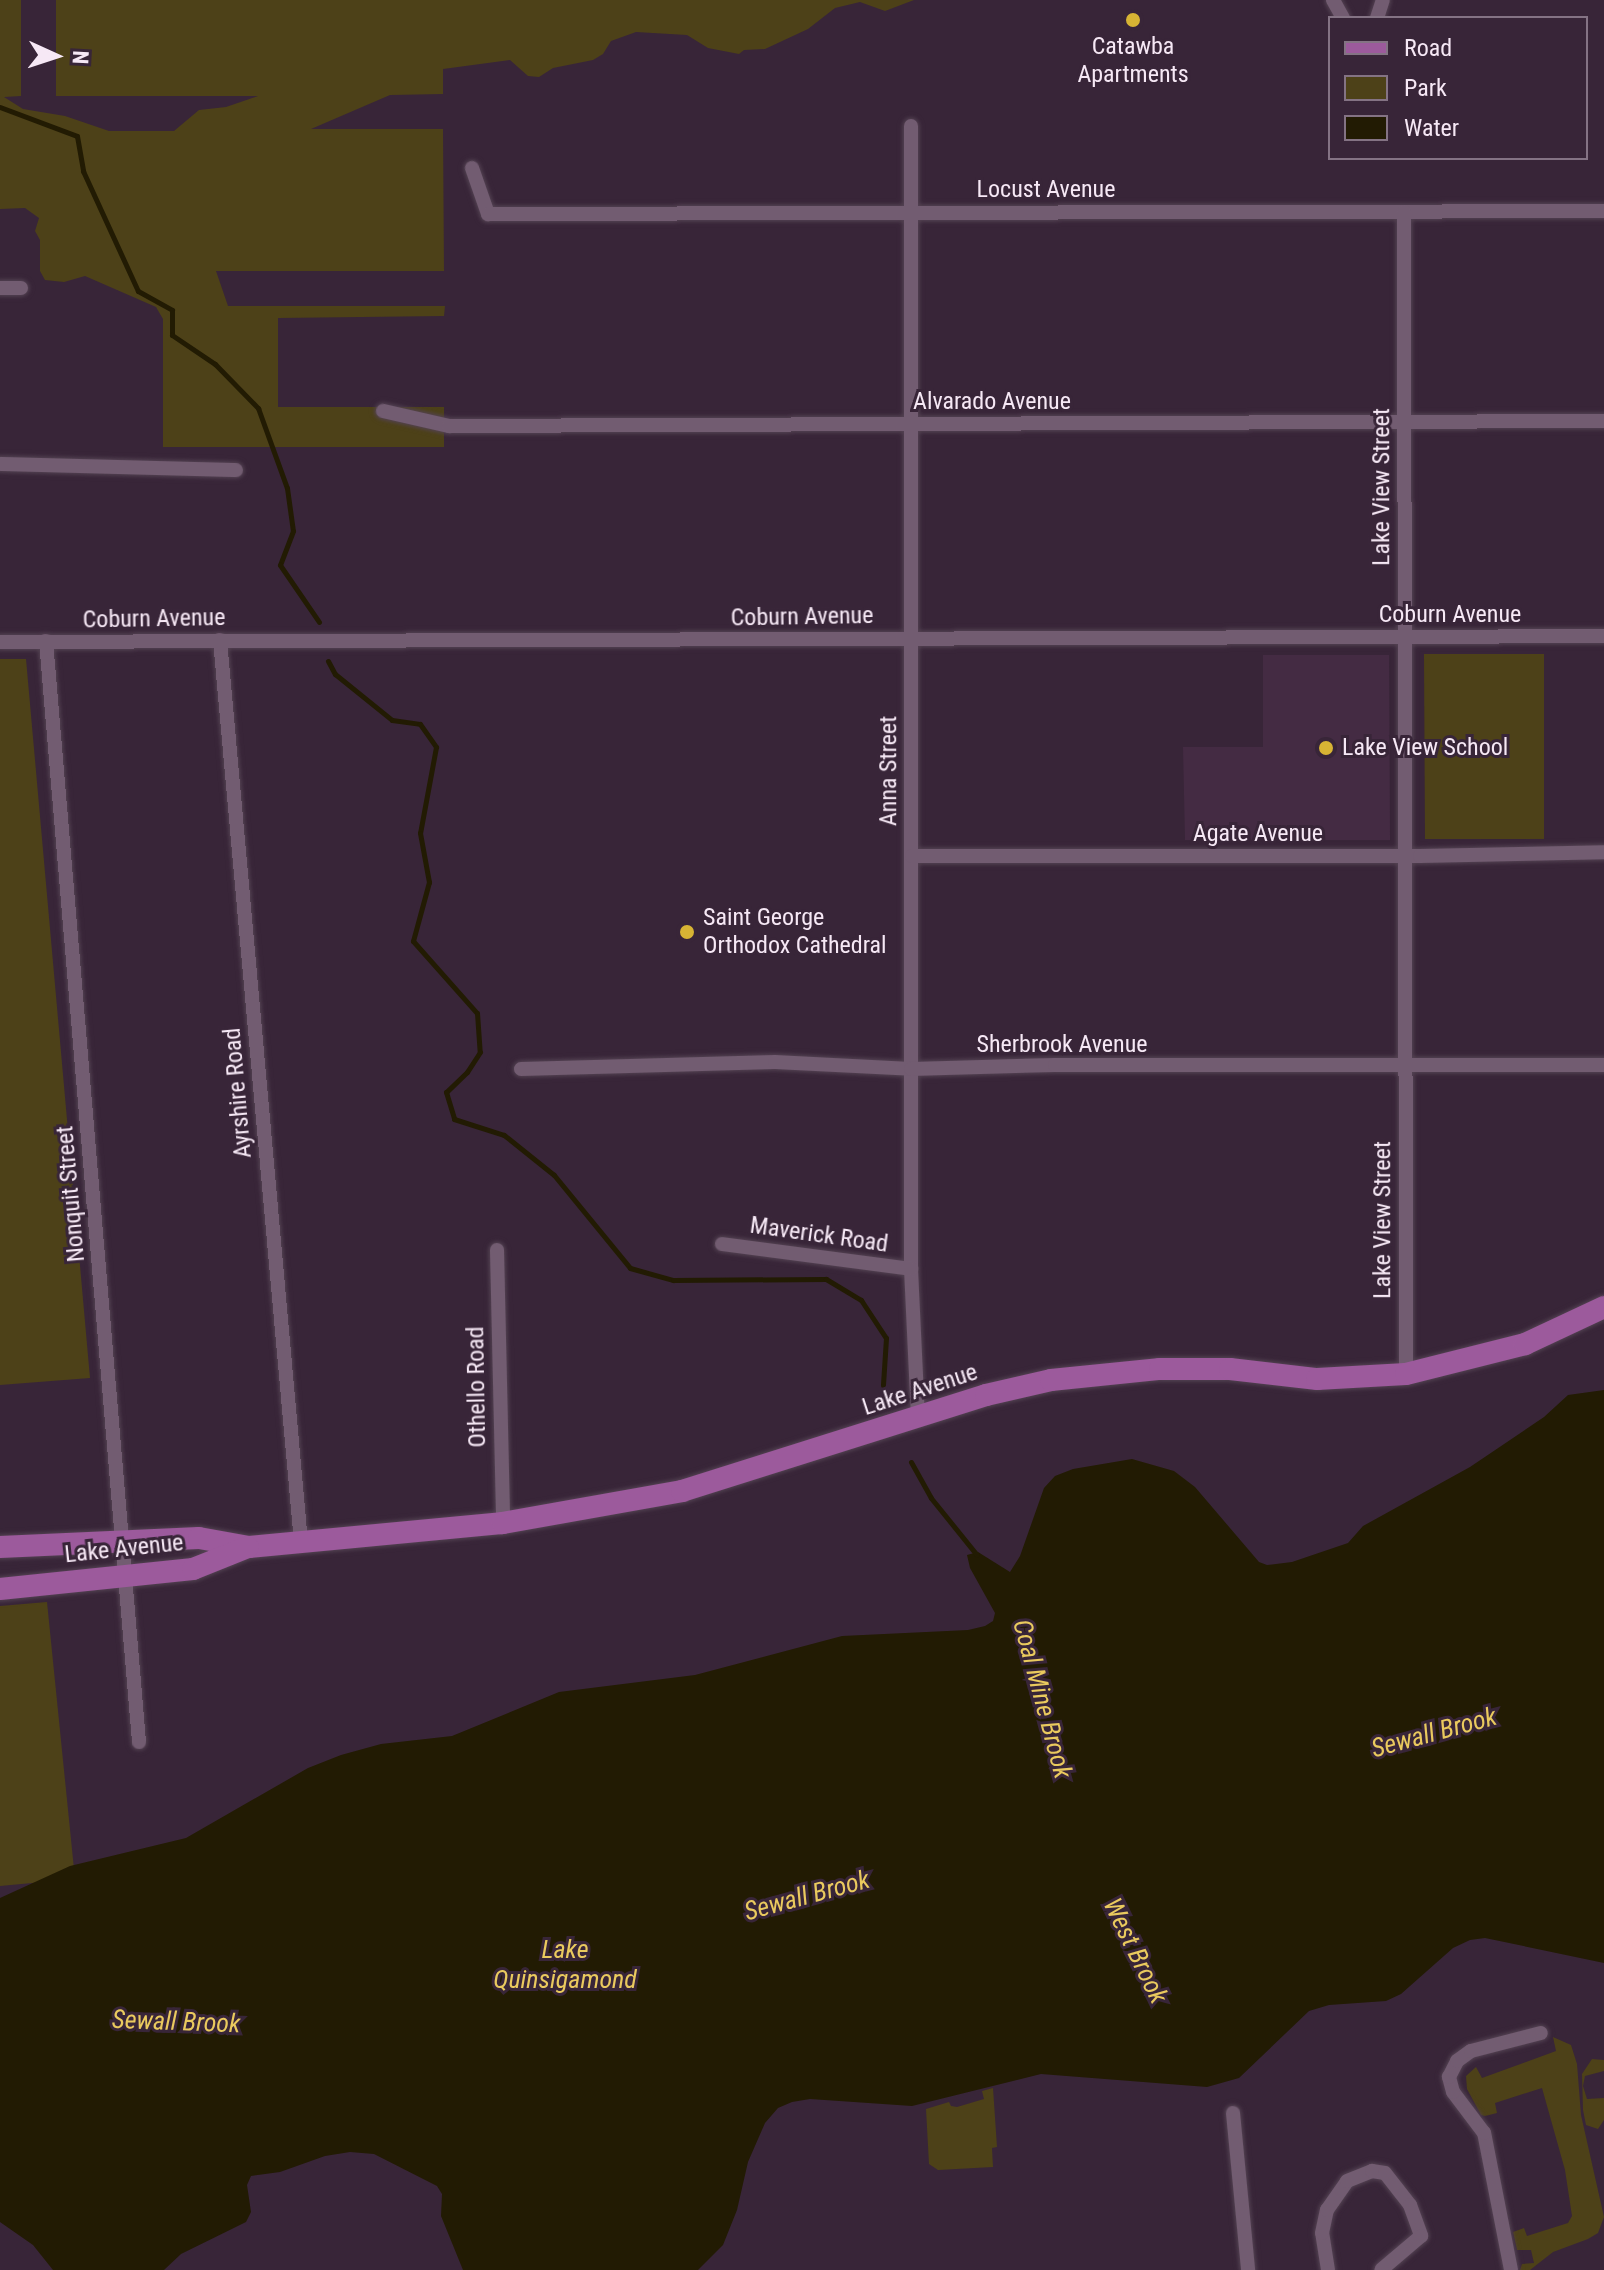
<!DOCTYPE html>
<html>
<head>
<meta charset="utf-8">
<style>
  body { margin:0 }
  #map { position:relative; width:1604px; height:2270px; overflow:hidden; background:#382538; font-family:"Roboto Condensed",sans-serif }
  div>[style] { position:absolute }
  .built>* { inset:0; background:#442b43 }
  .green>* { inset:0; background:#4d4118 }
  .water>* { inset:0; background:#221b03 }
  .stream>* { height:5px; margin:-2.5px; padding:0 2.5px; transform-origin:2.5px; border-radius:2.5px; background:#221b03 }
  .roads { filter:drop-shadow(0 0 2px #534252) drop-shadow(0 0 2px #534252) }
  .street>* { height:14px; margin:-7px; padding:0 7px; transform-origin:7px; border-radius:7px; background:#725c71 }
  .primary>* { height:22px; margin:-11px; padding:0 11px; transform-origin:11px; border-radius:11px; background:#9c5a9c }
  .dots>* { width:22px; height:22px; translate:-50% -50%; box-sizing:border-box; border:4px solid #382538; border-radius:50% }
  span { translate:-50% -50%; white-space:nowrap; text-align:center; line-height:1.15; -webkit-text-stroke:6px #382538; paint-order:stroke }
  .poi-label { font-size:24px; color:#f6e8f5 }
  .left { translate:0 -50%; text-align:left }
  .street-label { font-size:24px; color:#f6e8f5 }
  .water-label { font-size:26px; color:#eaca5e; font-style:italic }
  .legend { position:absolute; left:1328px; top:16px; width:260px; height:144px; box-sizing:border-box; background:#382538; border:2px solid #847384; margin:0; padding:10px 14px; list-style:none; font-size:24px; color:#f6e8f5 }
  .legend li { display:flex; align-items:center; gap:16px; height:40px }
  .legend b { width:40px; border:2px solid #847384 }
  .north { position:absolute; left:16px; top:16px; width:80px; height:80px; -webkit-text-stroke:6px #382538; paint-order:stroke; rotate:93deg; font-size:22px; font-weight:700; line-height:32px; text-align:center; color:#f6e8f5 }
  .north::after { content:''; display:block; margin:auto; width:28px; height:36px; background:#f6e8f5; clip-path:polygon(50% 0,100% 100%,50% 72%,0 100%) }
</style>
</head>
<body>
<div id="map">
  <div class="built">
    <div style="clip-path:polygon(1263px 655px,1389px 655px,1390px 840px,1185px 840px,1183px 747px,1263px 747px)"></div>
  </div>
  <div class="green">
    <div style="clip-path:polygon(0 0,21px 0,21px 96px,4px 97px,23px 109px,65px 116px,109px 131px,174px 131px,199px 110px,226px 107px,258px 96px,56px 96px,56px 0,914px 0,885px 11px,860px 2px,835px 8px,808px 29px,765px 49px,744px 50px,739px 54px,708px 48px,687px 35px,636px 32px,611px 41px,603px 54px,593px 60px,553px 68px,539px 77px,528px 76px,510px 60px,443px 69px,443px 94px,390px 95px,311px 129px,443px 129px,444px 271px,216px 271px,228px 306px,445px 306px,444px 316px,278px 318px,278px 407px,444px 407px,444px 447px,163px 447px,163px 319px,156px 307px,85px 276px,64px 282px,45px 280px,40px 271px,40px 240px,35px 231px,39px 218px,25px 208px,0 209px)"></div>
    <div style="clip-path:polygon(1424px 654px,1544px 654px,1544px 839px,1425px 839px)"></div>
    <div style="clip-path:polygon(0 659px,26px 659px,90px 1378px,0 1385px)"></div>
    <div style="clip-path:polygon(47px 1602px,75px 1879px,0 1886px,0 1606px)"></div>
    <div style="clip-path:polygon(1553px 2037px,1571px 2045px,1577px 2064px,1581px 2115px,1604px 2217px,1598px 2233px,1588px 2239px,1553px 2252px,1530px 2270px,1520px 2270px,1522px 2264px,1534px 2263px,1531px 2250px,1517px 2250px,1513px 2232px,1524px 2228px,1527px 2236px,1568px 2223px,1572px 2216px,1565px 2170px,1542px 2088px,1495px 2103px,1497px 2113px,1485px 2116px,1481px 2115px,1467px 2089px,1466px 2076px,1476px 2067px,1482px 2078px,1556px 2051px)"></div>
    <div style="clip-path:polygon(1592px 2059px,1604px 2060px,1604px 2071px,1585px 2076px,1583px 2086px,1587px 2099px,1604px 2098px,1604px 2120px,1598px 2129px,1586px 2125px,1583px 2110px,1582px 2074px)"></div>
    <div style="clip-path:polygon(993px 2088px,997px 2147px,992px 2148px,993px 2167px,938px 2170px,929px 2164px,926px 2109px,949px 2102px,951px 2106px,957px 2107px,984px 2099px,982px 2091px)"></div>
  </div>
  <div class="water">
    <div style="clip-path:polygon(1604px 1390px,1604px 1963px,1485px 1938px,1470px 1940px,1453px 1948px,1401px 1994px,1386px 2001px,1329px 2005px,1309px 2011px,1239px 2078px,1207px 2087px,1041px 2074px,912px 2106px,810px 2099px,792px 2102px,778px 2108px,765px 2123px,748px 2162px,737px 2210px,723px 2245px,698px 2270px,463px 2270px,441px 2216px,442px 2194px,437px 2186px,374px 2154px,350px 2152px,325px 2156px,280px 2172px,251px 2176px,247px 2185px,251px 2212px,246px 2222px,181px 2254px,164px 2270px,53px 2270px,33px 2245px,0 2222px,0 1898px,70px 1866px,186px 1838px,308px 1768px,341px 1755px,381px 1744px,452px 1736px,559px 1692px,695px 1675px,842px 1636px,968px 1630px,985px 1626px,993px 1621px,995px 1613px,970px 1568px,967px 1555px,978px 1552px,1010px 1572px,1020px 1556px,1044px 1488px,1055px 1476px,1073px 1469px,1132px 1459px,1174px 1471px,1195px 1487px,1259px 1562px,1267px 1565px,1292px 1562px,1348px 1543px,1363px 1526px,1470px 1467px,1544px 1417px,1568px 1395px)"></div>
  </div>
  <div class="stream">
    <div style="left:0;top:107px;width:82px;rotate:20.6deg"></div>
    <div style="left:77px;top:136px;width:36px;rotate:80deg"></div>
    <div style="left:83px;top:171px;width:132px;rotate:65.4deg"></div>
    <div style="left:138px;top:291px;width:39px;rotate:29deg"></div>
    <div style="left:172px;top:310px;width:25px;rotate:90deg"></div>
    <div style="left:172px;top:335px;width:52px;rotate:34deg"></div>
    <div style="left:215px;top:364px;width:62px;rotate:45.7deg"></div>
    <div style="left:258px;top:408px;width:85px;rotate:70.1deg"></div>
    <div style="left:287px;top:488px;width:43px;rotate:82.1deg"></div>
    <div style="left:293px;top:531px;width:36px;rotate:111deg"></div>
    <div style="left:280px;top:565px;width:69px;rotate:55.6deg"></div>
    <div style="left:328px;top:661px;width:15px;rotate:62deg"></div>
    <div style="left:335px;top:674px;width:73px;rotate:38.9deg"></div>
    <div style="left:392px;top:720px;width:28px;rotate:8deg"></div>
    <div style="left:420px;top:724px;width:28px;rotate:55deg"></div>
    <div style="left:436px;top:747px;width:87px;rotate:100.5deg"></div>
    <div style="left:420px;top:833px;width:50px;rotate:79.6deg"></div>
    <div style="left:429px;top:882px;width:61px;rotate:105.2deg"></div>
    <div style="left:413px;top:941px;width:96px;rotate:48.4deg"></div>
    <div style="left:477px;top:1013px;width:39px;rotate:86deg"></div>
    <div style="left:480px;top:1052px;width:24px;rotate:123deg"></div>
    <div style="left:467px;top:1072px;width:29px;rotate:136deg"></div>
    <div style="left:446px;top:1092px;width:28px;rotate:73deg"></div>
    <div style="left:454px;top:1119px;width:52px;rotate:17.7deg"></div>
    <div style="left:504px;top:1135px;width:64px;rotate:38.7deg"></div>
    <div style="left:554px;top:1175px;width:120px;rotate:50.7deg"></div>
    <div style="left:630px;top:1268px;width:45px;rotate:15.6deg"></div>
    <div style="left:673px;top:1280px;width:153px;rotate:-0.4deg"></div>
    <div style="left:826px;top:1279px;width:41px;rotate:31deg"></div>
    <div style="left:861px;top:1300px;width:45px;rotate:56.7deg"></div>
    <div style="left:886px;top:1338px;width:47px;rotate:93.7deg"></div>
    <div style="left:911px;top:1462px;width:41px;rotate:60.9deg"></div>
    <div style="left:931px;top:1498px;width:73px;rotate:51.1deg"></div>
  </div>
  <div class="roads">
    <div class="street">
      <div style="left:1333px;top:0;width:21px;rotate:61deg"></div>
      <div style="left:1377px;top:18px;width:19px;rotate:-72deg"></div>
      <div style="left:911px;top:126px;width:1143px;rotate:90deg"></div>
      <div style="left:911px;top:1269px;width:148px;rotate:87.3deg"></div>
      <div style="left:472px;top:168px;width:49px;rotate:70.8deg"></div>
      <div style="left:488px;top:214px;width:1116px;rotate:-0.15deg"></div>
      <div style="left:1404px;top:212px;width:1162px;rotate:89.9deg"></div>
      <div style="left:0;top:288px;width:21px"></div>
      <div style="left:383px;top:411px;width:68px;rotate:12.8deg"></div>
      <div style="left:449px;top:426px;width:1155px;rotate:-0.25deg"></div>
      <div style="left:0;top:464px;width:236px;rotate:1.5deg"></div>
      <div style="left:220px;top:640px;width:906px;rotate:84.87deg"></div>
      <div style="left:46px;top:641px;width:1105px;rotate:85.17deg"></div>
      <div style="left:0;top:642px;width:1604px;rotate:-0.21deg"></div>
      <div style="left:912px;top:856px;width:508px"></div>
      <div style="left:1420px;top:856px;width:184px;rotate:-1.2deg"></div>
      <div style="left:521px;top:1069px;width:254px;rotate:-1.6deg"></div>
      <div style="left:775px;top:1062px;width:136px;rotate:2.9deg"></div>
      <div style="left:911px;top:1069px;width:144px;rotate:-1.6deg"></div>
      <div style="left:1055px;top:1065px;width:549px"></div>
      <div style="left:722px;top:1244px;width:191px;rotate:7.5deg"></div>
      <div style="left:497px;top:1250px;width:273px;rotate:88.7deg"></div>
      <div style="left:1233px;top:2113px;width:158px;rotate:84.5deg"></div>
      <div style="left:1328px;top:2270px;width:37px;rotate:-99deg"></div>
      <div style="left:1322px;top:2233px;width:24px;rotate:-78deg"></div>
      <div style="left:1327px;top:2210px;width:35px;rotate:-55deg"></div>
      <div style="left:1347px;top:2181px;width:27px;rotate:-22deg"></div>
      <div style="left:1372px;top:2171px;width:13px;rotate:9deg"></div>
      <div style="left:1385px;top:2173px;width:41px;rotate:52deg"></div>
      <div style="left:1410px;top:2205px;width:33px;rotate:70deg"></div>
      <div style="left:1421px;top:2236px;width:52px;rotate:139.6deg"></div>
      <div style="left:1511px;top:2270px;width:140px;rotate:-101.1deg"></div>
      <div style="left:1484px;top:2133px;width:51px;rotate:-127.1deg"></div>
      <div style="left:1453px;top:2092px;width:16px;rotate:-105deg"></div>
      <div style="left:1449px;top:2077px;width:18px;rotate:-63deg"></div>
      <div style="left:1457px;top:2061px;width:17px;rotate:-36deg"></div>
      <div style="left:1471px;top:2051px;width:72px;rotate:-14.4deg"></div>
    </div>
    <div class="primary">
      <div style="left:0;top:1547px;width:199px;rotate:-2.6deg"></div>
      <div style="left:199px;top:1538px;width:51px;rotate:10.2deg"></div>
      <div style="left:249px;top:1547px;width:255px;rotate:-5.4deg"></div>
      <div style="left:503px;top:1523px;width:182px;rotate:-10.1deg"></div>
      <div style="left:682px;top:1491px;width:319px;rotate:-17.5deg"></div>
      <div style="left:986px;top:1395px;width:67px;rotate:-13deg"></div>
      <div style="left:1051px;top:1380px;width:110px;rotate:-5.8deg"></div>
      <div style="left:1160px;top:1369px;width:70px"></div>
      <div style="left:1230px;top:1369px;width:88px;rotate:6.6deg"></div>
      <div style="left:1317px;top:1379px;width:89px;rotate:-3.2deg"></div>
      <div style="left:1406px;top:1374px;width:123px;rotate:-14.1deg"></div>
      <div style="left:1525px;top:1344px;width:87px;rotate:-25.1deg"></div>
      <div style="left:0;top:1589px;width:194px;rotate:-5.9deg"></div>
      <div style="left:193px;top:1569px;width:59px;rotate:-21.8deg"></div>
    </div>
  </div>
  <div class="dots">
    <div style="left:1133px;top:20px;background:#d7b434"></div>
    <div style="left:1326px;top:748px;background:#d7b434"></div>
    <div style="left:687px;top:932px;background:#d7b434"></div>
  </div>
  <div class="poi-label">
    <span style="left:1133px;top:61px">Catawba<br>Apartments</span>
    <span class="left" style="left:1342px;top:748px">Lake View School</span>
    <span class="left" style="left:703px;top:932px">Saint George<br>Orthodox Cathedral</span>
  </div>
  <div class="street-label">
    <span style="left:1046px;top:190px">Locust Avenue</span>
    <span style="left:992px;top:402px">Alvarado Avenue</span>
    <span style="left:1382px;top:487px;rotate:-90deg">Lake View Street</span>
    <span style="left:1450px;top:615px">Coburn Avenue</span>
    <span style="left:802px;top:617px;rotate:-1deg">Coburn Avenue</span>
    <span style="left:154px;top:619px;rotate:-1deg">Coburn Avenue</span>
    <span style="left:889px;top:771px;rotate:-90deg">Anna Street</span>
    <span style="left:1258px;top:834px">Agate Avenue</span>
    <span style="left:1062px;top:1045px">Sherbrook Avenue</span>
    <span style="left:238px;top:1093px;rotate:-95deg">Ayrshire Road</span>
    <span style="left:71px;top:1194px;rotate:-95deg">Nonquit Street</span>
    <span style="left:1383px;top:1220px;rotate:-90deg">Lake View Street</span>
    <span style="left:819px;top:1235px;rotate:8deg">Maverick Road</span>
    <span style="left:477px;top:1387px;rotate:-91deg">Othello Road</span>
    <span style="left:920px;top:1390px;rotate:-18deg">Lake Avenue</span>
    <span style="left:124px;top:1549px;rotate:-6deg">Lake Avenue</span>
  </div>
  <div class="water-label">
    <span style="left:1042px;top:1699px;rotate:75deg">Coal Mine Brook</span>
    <span style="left:1434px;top:1733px;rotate:-15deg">Sewall Brook</span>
    <span style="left:807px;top:1896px;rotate:-15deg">Sewall Brook</span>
    <span style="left:565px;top:1965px">Lake<br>Quinsigamond</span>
    <span style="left:1135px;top:1951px;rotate:64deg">West Brook</span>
    <span style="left:176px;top:2022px;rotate:2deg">Sewall Brook</span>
  </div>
  <ul class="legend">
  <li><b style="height:10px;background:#9c5a9c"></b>Road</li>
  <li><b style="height:22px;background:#4d4118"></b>Park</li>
  <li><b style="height:22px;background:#221b03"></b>Water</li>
  </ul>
  <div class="north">N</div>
</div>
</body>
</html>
